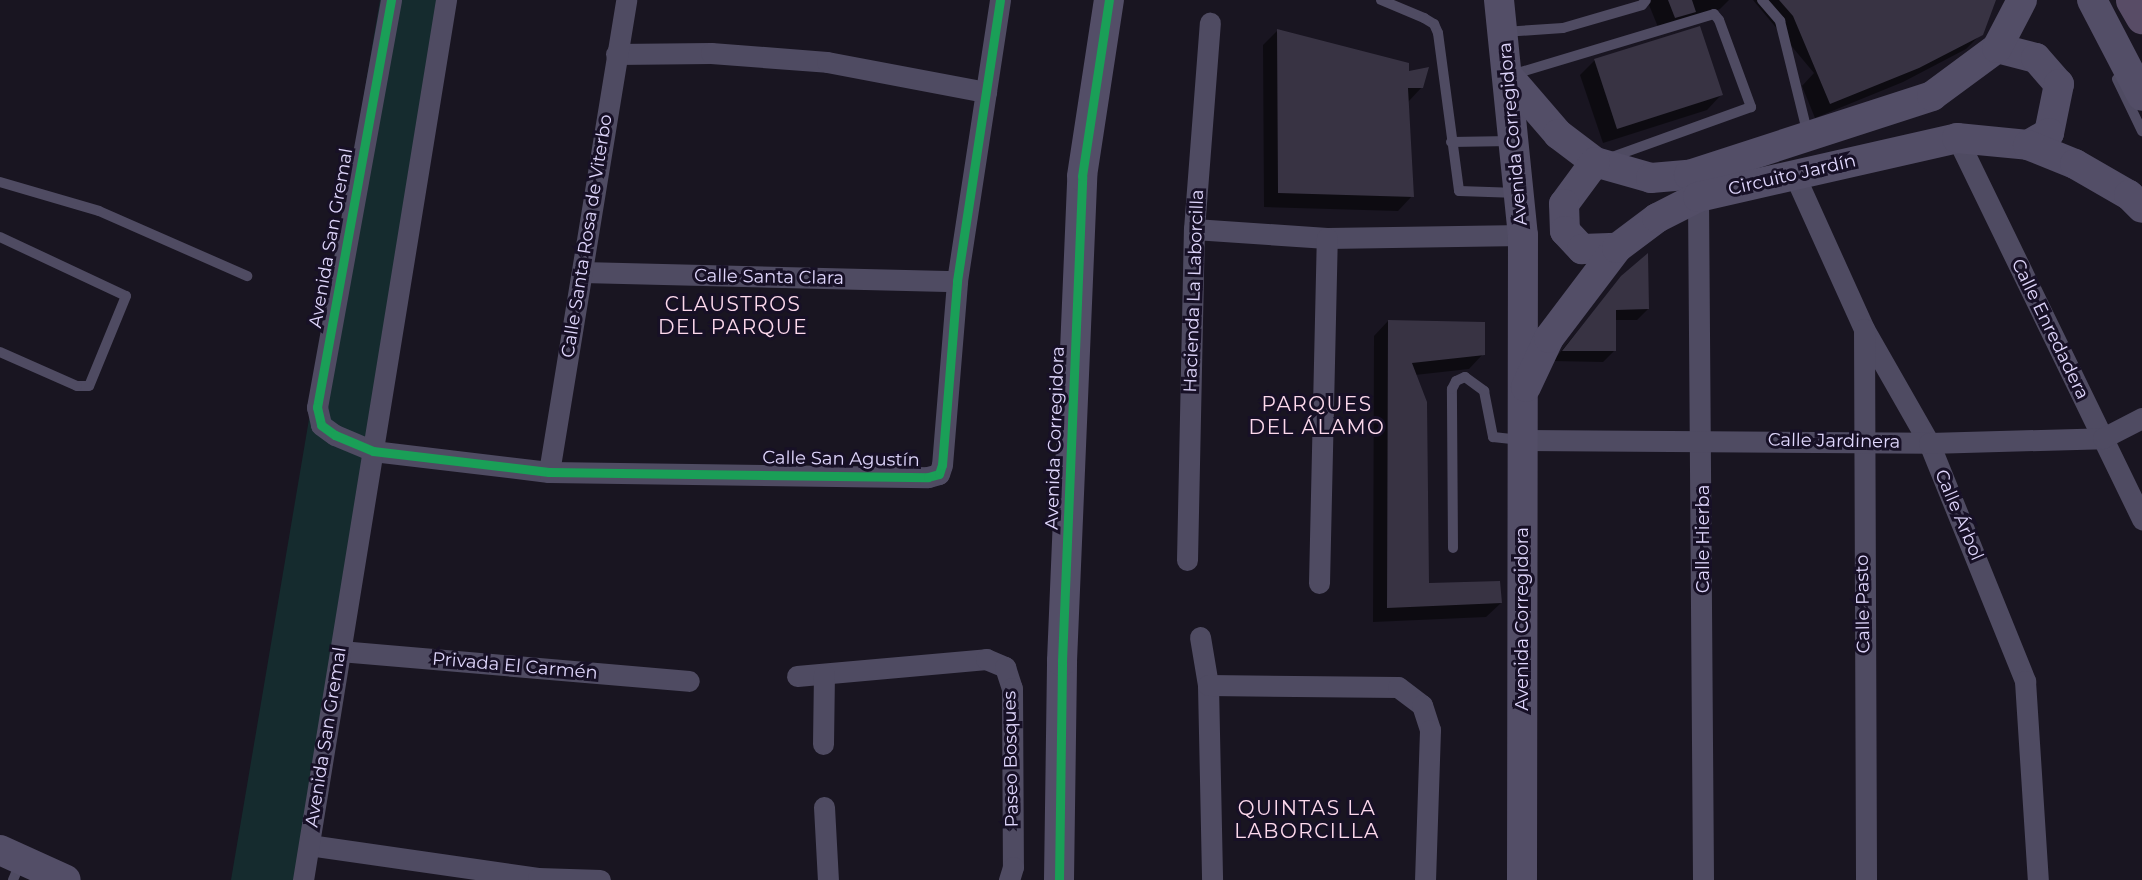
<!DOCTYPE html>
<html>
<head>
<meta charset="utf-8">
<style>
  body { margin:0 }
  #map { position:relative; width:2142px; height:880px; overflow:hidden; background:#191521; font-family:Montserrat,sans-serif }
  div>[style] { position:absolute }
  .green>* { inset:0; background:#152b2e }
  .shadow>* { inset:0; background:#0007 }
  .building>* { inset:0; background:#383343 }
  .lane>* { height:10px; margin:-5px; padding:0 5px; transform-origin:5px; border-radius:5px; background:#4f4b62 }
  .street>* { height:21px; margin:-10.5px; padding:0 10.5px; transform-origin:10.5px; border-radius:10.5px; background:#4f4b62 }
  .secondary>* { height:30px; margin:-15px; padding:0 15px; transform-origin:15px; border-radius:15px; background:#534e67 }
  .primary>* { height:33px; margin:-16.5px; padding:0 16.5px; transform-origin:16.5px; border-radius:16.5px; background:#584c66 }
  .cycleway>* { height:9px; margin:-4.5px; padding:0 4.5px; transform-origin:4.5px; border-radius:4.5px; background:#1a9f57 }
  span { translate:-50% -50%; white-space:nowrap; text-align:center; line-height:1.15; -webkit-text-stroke:6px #171026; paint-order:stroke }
  .street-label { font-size:18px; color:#e0d7fd }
  .neighbourhood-label { font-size:20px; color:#fdd9ec; letter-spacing:1.5px }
</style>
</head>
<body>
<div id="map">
  <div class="green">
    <div style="clip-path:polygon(380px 0,446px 0,303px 880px,231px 880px)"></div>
  </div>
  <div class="shadow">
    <div style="clip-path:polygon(1647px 0,1729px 0,1720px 9px,1660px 32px)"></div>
    <div style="clip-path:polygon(1753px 0,1994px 0,1981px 34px,1966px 49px,1903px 82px,1815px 118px,1802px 86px,1814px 73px)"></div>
    <div style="clip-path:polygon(1278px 30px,1422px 87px,1408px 102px,1412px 196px,1398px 211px,1264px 207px,1263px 45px)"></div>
    <div style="clip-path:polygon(1595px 60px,1721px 95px,1707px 110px,1603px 143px,1580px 75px)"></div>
    <div style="clip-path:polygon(1622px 277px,1648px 309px,1637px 320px,1614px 320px,1614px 351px,1603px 362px,1553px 361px)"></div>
    <div style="clip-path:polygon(1388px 321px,1483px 354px,1469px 369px,1415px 375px,1427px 585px,1501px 603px,1486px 617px,1373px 622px,1374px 336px)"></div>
  </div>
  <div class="building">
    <div style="clip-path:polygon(1668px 0,1692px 0,1696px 12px,1675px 18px)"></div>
    <div style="clip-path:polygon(1779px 0,1996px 0,1983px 35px,1919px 68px,1830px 104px,1793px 16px)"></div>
    <div style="clip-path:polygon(1700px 26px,1723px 95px,1617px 129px,1594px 59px)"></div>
    <div style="clip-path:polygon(1277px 29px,1409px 63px,1409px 71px,1429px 67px,1423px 88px,1408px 88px,1414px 197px,1278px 193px)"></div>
    <div style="clip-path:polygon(1648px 253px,1649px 309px,1616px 310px,1616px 351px,1562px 351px,1621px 276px)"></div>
    <div style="clip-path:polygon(1388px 320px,1485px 322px,1485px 355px,1412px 363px,1427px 402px,1429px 583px,1500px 581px,1502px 603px,1387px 608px)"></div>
  </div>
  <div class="lane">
    <div style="left:1381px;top:0;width:47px;rotate:22.7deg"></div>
    <div style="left:1424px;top:18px;width:12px;rotate:31deg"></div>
    <div style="left:1434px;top:24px;width:10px;rotate:66deg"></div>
    <div style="left:1438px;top:33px;width:159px;rotate:82.4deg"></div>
    <div style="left:1459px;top:191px;width:59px;rotate:1.9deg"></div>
    <div style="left:1762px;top:0;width:28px;rotate:49deg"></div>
    <div style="left:1780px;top:21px;width:117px;rotate:76.2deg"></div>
    <div style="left:1504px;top:32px;width:59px;rotate:-3.9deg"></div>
    <div style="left:1563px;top:28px;width:82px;rotate:-16.2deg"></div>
    <div style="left:1642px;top:5px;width:6px;rotate:-51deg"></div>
    <div style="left:1511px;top:75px;width:212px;rotate:-16.7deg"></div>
    <div style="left:1714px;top:14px;width:8px;rotate:50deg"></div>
    <div style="left:1719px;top:20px;width:93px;rotate:69.8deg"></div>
    <div style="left:1751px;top:107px;width:151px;rotate:160.2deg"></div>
    <div style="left:2117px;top:79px;width:58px;rotate:64.3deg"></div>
    <div style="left:1451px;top:142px;width:60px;rotate:-1deg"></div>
    <div style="left:0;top:182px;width:103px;rotate:16.3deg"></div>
    <div style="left:99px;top:211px;width:162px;rotate:23.7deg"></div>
    <div style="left:0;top:237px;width:139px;rotate:25.1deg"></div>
    <div style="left:126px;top:296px;width:97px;rotate:112.3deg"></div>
    <div style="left:89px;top:386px;width:12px;rotate:180deg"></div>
    <div style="left:77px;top:386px;width:84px;rotate:-156.2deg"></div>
    <div style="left:1453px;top:548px;width:159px;rotate:-90.4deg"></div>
    <div style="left:1452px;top:389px;width:9px;rotate:-63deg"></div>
    <div style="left:1456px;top:381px;width:10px;rotate:-24deg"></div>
    <div style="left:1465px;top:377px;width:24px;rotate:36deg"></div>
    <div style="left:1484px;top:391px;width:47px;rotate:78.9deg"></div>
    <div style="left:1493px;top:437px;width:28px;rotate:6deg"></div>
    <div style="left:13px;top:880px;width:21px;rotate:-67deg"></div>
  </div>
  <div class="street">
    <div style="left:391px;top:0;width:414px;rotate:100.3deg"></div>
    <div style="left:317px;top:407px;width:18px;rotate:77deg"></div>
    <div style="left:321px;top:425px;width:17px;rotate:36deg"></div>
    <div style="left:335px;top:435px;width:41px;rotate:22.8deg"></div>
    <div style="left:373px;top:451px;width:177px;rotate:6.8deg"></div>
    <div style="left:549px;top:472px;width:379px;rotate:0.8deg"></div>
    <div style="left:928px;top:477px;width:11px;rotate:-15deg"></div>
    <div style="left:939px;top:474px;width:9px;rotate:-72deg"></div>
    <div style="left:942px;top:465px;width:185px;rotate:-85.3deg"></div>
    <div style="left:957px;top:281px;width:284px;rotate:-81.3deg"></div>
    <div style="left:616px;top:54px;width:95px;rotate:-0.6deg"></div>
    <div style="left:711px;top:53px;width:116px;rotate:4.4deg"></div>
    <div style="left:827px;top:62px;width:162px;rotate:10.7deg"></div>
    <div style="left:1957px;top:138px;width:424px;rotate:64.1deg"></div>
    <div style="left:1794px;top:174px;width:170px;rotate:65.7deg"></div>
    <div style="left:1864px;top:329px;width:131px;rotate:60.3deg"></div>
    <div style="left:1929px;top:443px;width:257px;rotate:68deg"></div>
    <div style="left:2025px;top:681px;width:199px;rotate:86.3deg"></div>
    <div style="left:1698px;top:197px;width:683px;rotate:89.58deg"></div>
    <div style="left:1194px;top:229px;width:133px;rotate:3.9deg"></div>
    <div style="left:1327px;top:238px;width:196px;rotate:-0.9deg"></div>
    <div style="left:582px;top:272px;width:375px;rotate:1.4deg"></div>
    <div style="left:1864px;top:329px;width:551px;rotate:89.79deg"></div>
    <div style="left:1522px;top:440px;width:407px;rotate:0.4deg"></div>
    <div style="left:1929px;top:443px;width:174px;rotate:-1.6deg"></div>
    <div style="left:2103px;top:438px;width:44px;rotate:-27.1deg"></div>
    <div style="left:549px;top:472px;width:478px;rotate:-80.7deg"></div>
    <div style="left:1187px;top:560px;width:331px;rotate:-88.8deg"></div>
    <div style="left:1194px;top:229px;width:207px;rotate:-85.6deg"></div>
    <div style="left:1319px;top:583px;width:345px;rotate:-88.7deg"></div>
    <div style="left:1200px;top:637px;width:49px;rotate:80.5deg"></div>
    <div style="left:1208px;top:685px;width:195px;rotate:88.8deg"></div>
    <div style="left:340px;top:651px;width:350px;rotate:4.9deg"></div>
    <div style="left:797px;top:676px;width:190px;rotate:-5.1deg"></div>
    <div style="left:986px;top:659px;width:21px;rotate:23deg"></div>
    <div style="left:1005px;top:667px;width:22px;rotate:72deg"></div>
    <div style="left:1012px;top:688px;width:179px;rotate:89.7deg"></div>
    <div style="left:1013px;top:867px;width:14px;rotate:107deg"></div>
    <div style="left:1208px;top:685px;width:190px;rotate:0.6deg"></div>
    <div style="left:1398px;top:687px;width:30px;rotate:37deg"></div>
    <div style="left:1422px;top:705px;width:26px;rotate:72deg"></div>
    <div style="left:1430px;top:730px;width:150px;rotate:91.9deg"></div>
    <div style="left:823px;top:744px;width:70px;rotate:-89.2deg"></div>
    <div style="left:824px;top:807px;width:73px;rotate:86.9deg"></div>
    <div style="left:309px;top:845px;width:231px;rotate:8.2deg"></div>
    <div style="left:538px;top:878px;width:62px;rotate:1.8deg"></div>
    <div style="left:303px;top:880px;width:892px;rotate:-80.77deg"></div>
  </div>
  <div class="secondary">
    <div style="left:1499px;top:0;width:236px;rotate:84.2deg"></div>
    <div style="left:1523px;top:235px;width:645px;rotate:90.09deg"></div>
    <div style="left:2092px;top:0;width:108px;rotate:62.5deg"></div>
    <div style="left:1997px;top:48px;width:40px;rotate:14.4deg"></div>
    <div style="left:2036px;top:58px;width:35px;rotate:49deg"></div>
    <div style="left:2059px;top:84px;width:50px;rotate:101.5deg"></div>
    <div style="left:2049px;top:133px;width:24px;rotate:150deg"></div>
    <div style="left:1508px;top:76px;width:77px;rotate:49.2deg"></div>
    <div style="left:1558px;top:134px;width:46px;rotate:37.1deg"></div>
    <div style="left:1595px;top:162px;width:58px;rotate:15.9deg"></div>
    <div style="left:1651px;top:178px;width:38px;rotate:-5deg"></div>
    <div style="left:1689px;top:175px;width:256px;rotate:-18deg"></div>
    <div style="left:1932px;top:96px;width:81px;rotate:-36.4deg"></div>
    <div style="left:1997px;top:48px;width:54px;rotate:-62.5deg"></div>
    <div style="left:1595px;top:162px;width:52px;rotate:126.4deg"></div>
    <div style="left:1564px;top:204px;width:27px;rotate:88deg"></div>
    <div style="left:1565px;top:231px;width:25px;rotate:47deg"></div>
    <div style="left:1582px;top:249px;width:35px;rotate:-2deg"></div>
    <div style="left:1526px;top:387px;width:54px;rotate:-64.9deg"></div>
    <div style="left:1549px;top:338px;width:113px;rotate:-52.9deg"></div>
    <div style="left:1617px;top:248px;width:50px;rotate:-36.9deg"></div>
    <div style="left:1657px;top:218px;width:46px;rotate:-27.1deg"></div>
    <div style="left:1698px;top:197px;width:266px;rotate:-12.8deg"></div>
    <div style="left:1957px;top:138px;width:71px;rotate:5.6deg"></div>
    <div style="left:2028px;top:145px;width:51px;rotate:22deg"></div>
    <div style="left:2075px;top:164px;width:62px;rotate:29.9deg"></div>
    <div style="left:2129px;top:195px;width:18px;rotate:45deg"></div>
    <div style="left:0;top:850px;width:72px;rotate:24.4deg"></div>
    <div style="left:1059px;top:880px;width:219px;rotate:-89.2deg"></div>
    <div style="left:1062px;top:661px;width:485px;rotate:-87.6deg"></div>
    <div style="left:1082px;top:176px;width:178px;rotate:-81.3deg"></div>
  </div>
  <div class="primary">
    <div style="left:2132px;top:0;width:20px;rotate:60deg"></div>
  </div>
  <div class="cycleway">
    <div style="left:391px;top:0;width:414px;rotate:100.3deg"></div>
    <div style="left:317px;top:407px;width:18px;rotate:77deg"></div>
    <div style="left:321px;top:425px;width:17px;rotate:36deg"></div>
    <div style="left:335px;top:435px;width:41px;rotate:22.8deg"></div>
    <div style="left:373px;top:451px;width:177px;rotate:6.8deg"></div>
    <div style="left:549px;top:472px;width:379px;rotate:0.8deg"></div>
    <div style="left:928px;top:477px;width:11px;rotate:-15deg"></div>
    <div style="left:939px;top:474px;width:9px;rotate:-72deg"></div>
    <div style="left:942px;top:465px;width:185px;rotate:-85.3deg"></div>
    <div style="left:957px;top:281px;width:284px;rotate:-81.3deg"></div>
    <div style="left:1059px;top:880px;width:219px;rotate:-89.2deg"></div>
    <div style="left:1062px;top:661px;width:485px;rotate:-87.6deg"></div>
    <div style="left:1082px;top:176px;width:178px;rotate:-81.3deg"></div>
  </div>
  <div class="street-label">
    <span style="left:1513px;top:134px;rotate:-95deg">Avenida Corregidora</span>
    <span style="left:1792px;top:175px;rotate:-13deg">Circuito Jardín</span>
    <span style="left:587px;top:236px;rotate:-81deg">Calle Santa Rosa de Viterbo</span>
    <span style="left:331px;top:238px;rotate:-80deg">Avenida San Gremal</span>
    <span style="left:769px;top:277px;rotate:1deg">Calle Santa Clara</span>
    <span style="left:1194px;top:291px;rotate:-88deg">Hacienda La Laborcilla</span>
    <span style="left:2050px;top:329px;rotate:64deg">Calle Enredadera</span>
    <span style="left:1055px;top:438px;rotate:-88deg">Avenida Corregidora</span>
    <span style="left:1834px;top:441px;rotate:1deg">Calle Jardinera</span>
    <span style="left:841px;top:459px;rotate:1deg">Calle San Agustín</span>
    <span style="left:1959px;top:515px;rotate:67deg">Calle Árbol</span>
    <span style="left:1703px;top:539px;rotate:-90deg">Calle Hierba</span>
    <span style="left:1863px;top:604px;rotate:-91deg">Calle Pasto</span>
    <span style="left:1522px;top:619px;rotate:-90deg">Avenida Corregidora</span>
    <span style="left:515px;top:666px;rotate:5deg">Privada El Carmén</span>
    <span style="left:326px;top:737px;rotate:-81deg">Avenida San Gremal</span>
    <span style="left:1011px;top:759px;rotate:-91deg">Paseo Bosques</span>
  </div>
  <div class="neighbourhood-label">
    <span style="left:733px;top:316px">CLAUSTROS<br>DEL PARQUE</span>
    <span style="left:1317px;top:416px">PARQUES<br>DEL ÁLAMO</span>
    <span style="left:1307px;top:820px">QUINTAS LA<br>LABORCILLA</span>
  </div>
</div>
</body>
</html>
